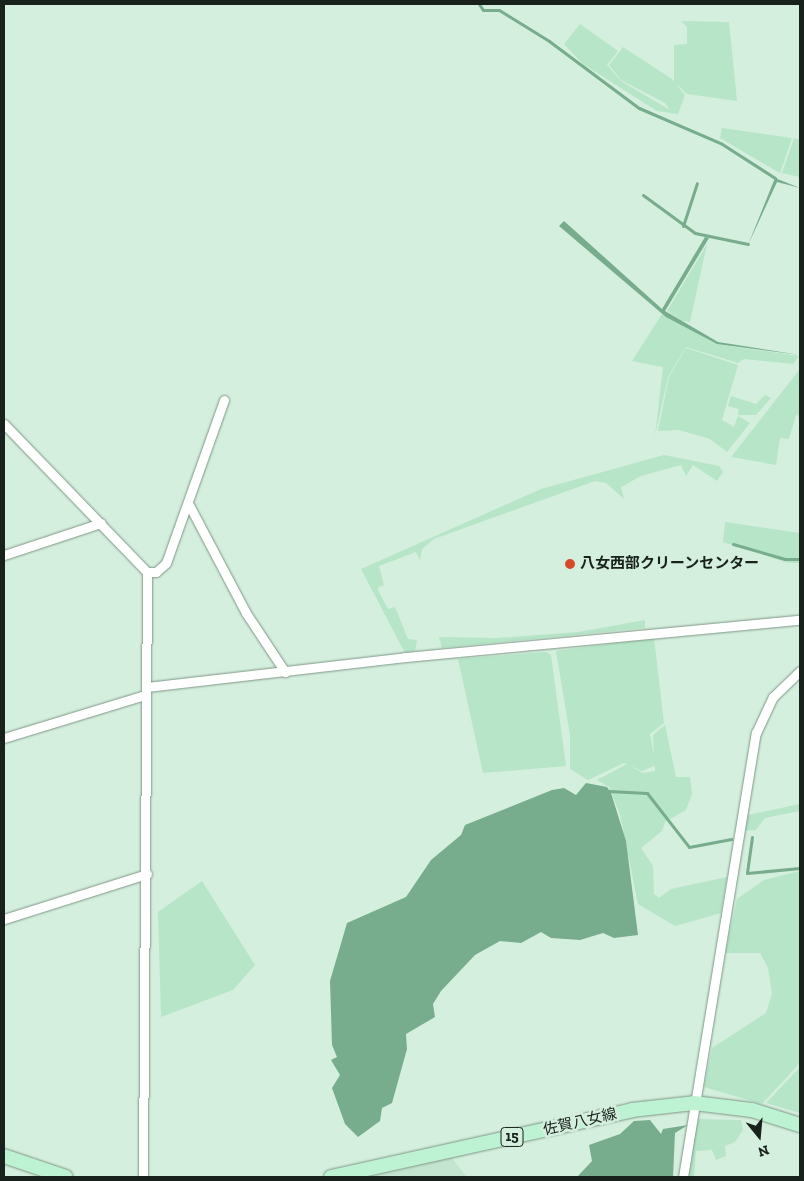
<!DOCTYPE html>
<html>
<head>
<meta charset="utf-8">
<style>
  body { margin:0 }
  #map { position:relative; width:804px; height:1181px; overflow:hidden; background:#d5efde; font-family:"Zilla Slab","Noto Sans JP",serif }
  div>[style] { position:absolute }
  .built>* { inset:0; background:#c4e5cf }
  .green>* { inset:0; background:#b6e5c7 }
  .water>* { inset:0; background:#77ac8c }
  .stream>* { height:3px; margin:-1.5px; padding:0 1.5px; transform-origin:1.5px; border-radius:1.5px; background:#77ac8c }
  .roads { filter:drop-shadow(0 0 1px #7e9686) drop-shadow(0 0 1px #7e9686) }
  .minor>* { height:9px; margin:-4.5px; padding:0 4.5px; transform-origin:4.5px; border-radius:4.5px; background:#fff }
  .primary>* { height:14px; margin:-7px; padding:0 7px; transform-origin:7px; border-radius:7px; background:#bdf2d3 }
  .dots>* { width:14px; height:14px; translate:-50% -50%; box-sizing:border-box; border:2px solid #d5efde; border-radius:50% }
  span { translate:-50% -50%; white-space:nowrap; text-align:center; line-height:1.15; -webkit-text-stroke:5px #d5efde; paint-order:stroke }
  .shield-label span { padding:1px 4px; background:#d5efde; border:1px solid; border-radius:4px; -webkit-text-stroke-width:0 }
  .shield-label { font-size:14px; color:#18211b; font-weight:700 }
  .poi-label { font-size:15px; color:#18211b; font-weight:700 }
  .left { translate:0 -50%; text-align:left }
  .street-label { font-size:15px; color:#18211b }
  .frame { position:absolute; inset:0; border:5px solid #18211b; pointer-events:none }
  .north { position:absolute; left:734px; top:1111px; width:50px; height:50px; -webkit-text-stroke:4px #d5efde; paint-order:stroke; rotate:163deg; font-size:14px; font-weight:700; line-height:20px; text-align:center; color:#18211b }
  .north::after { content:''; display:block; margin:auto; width:18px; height:22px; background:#18211b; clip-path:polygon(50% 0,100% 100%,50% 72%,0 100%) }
</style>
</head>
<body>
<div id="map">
  <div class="built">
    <div style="clip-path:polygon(451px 1157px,467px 1177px,367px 1177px,374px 1176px)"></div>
  </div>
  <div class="green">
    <div style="clip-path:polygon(681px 21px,729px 22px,737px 101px,687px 94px,674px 82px,674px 45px,687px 44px,687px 27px)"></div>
    <div style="clip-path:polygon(580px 24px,618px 51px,607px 65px,621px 81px,670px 110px,665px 103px,621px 80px,609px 65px,623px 47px,672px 79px,685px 95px,678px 114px,657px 111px,583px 64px,564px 44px)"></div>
    <div style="clip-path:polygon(722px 128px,792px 138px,780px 173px,720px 138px)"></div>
    <div style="clip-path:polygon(794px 138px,800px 140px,800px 177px,782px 173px)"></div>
    <div style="clip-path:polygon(707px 244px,690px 322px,683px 321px,667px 311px)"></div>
    <div style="clip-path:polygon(662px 314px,717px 344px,799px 356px,793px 364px,744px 359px,738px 363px,686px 347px,668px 377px,655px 436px,663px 367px,632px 361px)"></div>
    <div style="clip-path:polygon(686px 348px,738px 365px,722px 420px,734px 427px,738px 416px,750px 423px,727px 452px,710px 439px,679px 430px,658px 431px,669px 377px)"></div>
    <div style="clip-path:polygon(800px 369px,800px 416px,796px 415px,789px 439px,780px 438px,776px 465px,731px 457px)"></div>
    <div style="clip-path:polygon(765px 395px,771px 398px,756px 415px,738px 415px,739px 409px,728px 406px,731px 396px,756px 404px)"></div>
    <div style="clip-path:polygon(664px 455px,719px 466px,723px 472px,717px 481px,693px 465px,686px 476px,681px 465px,641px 476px,621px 487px,624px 499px,606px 483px,595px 481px,434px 539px,422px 549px,420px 560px,416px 552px,379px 566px,384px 585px,377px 588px,388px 609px,395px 607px,408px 639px,417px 640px,415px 651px,405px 653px,361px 569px,541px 489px)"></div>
    <div style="clip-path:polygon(725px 522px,800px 533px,800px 563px,788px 563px,723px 542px)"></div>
    <div style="clip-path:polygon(645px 620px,645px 628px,442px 648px,439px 637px,497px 638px,578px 632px)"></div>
    <div style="clip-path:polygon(654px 638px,664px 723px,650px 734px,656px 765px,642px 771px,624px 763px,588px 780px,570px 769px,570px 735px,556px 651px)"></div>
    <div style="clip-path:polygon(546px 652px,551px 655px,566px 766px,483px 773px,458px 659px)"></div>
    <div style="clip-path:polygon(665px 725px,676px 777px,690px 777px,692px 794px,686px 810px,665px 822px,662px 831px,641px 848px,653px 866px,654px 894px,659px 898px,671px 889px,727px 877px,721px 913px,675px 926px,638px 904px,620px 815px,609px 787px,597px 780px,627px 764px,643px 773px,655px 771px,653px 735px)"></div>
    <div style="clip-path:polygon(800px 804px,800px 811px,765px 818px,756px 830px,744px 831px,748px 815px)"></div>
    <div style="clip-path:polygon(800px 871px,800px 1063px,762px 1104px,704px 1087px,712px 1048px,766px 1013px,772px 994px,768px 968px,760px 953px,725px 953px,737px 899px,764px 880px)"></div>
    <div style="clip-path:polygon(202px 881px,255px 965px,233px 990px,161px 1017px,158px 912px)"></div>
    <div style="clip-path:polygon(800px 1067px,800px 1113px,766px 1103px)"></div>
    <div style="clip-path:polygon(695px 1119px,741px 1120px,743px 1130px,735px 1142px,725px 1146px,726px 1156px,716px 1160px,712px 1150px,696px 1151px,694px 1177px,686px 1177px)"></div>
  </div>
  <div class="water">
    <div style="clip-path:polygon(775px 178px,800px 188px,777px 182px,748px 245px)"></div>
    <div style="clip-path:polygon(564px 221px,662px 309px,705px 237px,709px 238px,665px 311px,718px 342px,800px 355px,717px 344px,666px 317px,559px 226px)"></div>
    <div style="clip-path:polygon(586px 783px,607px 787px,611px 793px,626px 841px,638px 935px,614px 938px,603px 933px,580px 940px,551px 938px,541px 932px,521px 943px,500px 941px,475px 955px,441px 991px,433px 1004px,435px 1017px,406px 1034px,407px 1049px,392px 1103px,382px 1108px,380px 1121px,358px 1137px,345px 1124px,332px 1088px,340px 1075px,331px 1060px,337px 1057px,332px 1045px,330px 981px,347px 923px,406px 897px,431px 860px,461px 835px,465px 825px,552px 790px,564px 788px,576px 795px)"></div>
    <div style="clip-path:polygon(650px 1120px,661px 1134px,663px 1129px,688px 1125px,675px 1133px,673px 1177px,577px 1177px,592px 1161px,589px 1145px,620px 1134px,634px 1121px)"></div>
  </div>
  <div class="stream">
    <div style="left:479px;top:4px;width:7px;rotate:56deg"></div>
    <div style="left:483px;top:10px;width:16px"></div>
    <div style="left:499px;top:10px;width:59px;rotate:31.8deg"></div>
    <div style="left:549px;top:41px;width:112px;rotate:36.7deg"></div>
    <div style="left:639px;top:108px;width:90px;rotate:23.4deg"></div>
    <div style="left:722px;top:144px;width:63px;rotate:32.7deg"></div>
    <div style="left:643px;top:195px;width:64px;rotate:36.2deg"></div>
    <div style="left:695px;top:233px;width:54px;rotate:11.7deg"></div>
    <div style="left:683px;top:226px;width:45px;rotate:-72deg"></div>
    <div style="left:733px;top:544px;width:54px;rotate:16.1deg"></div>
    <div style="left:785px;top:559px;width:15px"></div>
    <div style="left:609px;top:791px;width:38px;rotate:3deg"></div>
    <div style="left:647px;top:793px;width:68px;rotate:52.1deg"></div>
    <div style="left:689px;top:847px;width:43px;rotate:-10.8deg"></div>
    <div style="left:752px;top:837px;width:36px;rotate:98deg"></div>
    <div style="left:747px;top:873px;width:53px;rotate:-5.4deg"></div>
  </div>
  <div class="roads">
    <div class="minor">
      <div style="left:4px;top:424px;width:206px;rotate:46deg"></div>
      <div style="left:147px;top:572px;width:605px;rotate:90.38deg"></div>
      <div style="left:188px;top:503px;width:124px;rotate:62.2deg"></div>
      <div style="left:246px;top:613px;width:71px;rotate:56.5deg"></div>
      <div style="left:4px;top:555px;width:102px;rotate:-18.3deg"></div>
      <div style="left:147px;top:572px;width:9px"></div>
      <div style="left:156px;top:572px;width:13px;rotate:-42deg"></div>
      <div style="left:166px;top:563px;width:173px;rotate:-70.4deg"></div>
      <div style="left:147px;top:687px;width:260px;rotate:-6.6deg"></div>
      <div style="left:405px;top:657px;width:397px;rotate:-5.4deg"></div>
      <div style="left:4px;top:738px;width:147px;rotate:-17deg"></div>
      <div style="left:4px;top:919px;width:150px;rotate:-17.5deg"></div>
      <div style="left:683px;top:1177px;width:450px;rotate:-80.7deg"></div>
      <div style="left:756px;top:733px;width:40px;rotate:-65deg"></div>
      <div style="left:773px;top:697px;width:37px;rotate:-44deg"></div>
    </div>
    <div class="primary">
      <div style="left:4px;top:1156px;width:65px;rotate:18.7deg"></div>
      <div style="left:331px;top:1177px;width:308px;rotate:-12.5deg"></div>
      <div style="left:632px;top:1110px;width:62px;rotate:-6.4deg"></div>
      <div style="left:694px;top:1103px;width:58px;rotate:6.9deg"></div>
      <div style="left:752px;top:1110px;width:50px;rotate:17.4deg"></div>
    </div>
  </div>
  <div class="dots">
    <div style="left:570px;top:564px;background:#d44a2b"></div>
  </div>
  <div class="shield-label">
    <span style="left:512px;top:1137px">15</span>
  </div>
  <div class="poi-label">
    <span class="left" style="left:580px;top:564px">八女西部クリーンセンター</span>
  </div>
  <div class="street-label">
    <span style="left:580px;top:1122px;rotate:-13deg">佐賀八女線</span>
  </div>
  <div class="frame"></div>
  <div class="north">N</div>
</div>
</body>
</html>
